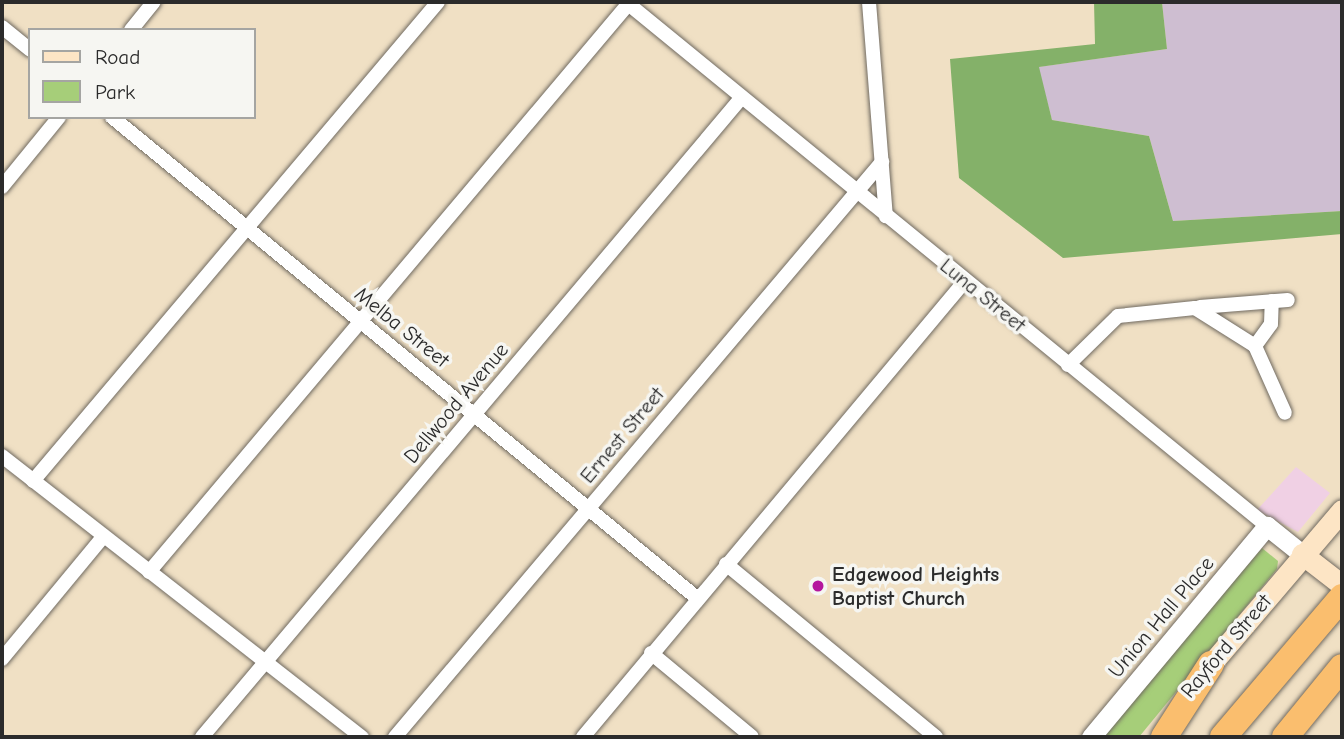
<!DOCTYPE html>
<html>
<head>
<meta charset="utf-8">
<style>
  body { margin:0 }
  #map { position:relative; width:1344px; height:739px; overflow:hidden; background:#f0e0c4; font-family:"Comic Neue",sans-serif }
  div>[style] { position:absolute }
  .built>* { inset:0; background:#f0d0e4 }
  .industrial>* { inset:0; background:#cebed1 }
  .green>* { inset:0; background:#a6ce79 }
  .forest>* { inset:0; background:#84b169 }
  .roads { filter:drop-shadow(0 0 2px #706a61) drop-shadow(0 0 2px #706a61) }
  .minor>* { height:14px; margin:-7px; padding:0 7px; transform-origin:7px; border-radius:7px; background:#fff }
  .tertiary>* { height:19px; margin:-9.5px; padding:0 9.5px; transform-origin:9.5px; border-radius:9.5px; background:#fff }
  .secondary>* { height:21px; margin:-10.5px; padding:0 10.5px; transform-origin:10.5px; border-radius:10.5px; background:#fde5c5 }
  .motorway>* { height:26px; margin:-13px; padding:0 13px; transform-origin:13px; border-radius:13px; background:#fabe6e }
  .dots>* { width:19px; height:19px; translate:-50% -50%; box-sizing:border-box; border:4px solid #f6f6f2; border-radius:50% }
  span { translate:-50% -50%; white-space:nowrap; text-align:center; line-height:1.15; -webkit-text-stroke:7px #f6f6f2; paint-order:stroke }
  .street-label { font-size:21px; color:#2b2b2b }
  .poi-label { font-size:21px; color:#2b2b2b; font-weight:700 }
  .left { translate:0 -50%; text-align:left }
  .frame { position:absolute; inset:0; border:4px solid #2b2b2b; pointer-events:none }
  .legend { position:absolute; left:28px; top:28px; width:228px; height:91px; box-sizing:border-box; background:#f6f6f2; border:2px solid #a5a5a2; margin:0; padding:9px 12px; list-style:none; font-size:21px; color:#2b2b2b }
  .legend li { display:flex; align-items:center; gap:14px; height:35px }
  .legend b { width:35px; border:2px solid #a5a5a2 }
</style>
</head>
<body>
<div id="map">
  <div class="built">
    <div style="clip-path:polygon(1296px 467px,1330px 493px,1298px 532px,1257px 510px)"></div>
  </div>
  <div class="industrial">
    <div style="clip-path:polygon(1162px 2px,1342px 2px,1342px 211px,1173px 221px,1149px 136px,1052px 120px,1038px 67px,1167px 49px)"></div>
  </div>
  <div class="green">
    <div style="clip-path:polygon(1262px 548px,1278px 561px,1277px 569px,1139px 737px,1100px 737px)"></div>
  </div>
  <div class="forest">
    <div style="clip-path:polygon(1094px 2px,1162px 2px,1167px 49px,1039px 67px,1052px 120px,1149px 136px,1173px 221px,1342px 211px,1342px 234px,1063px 258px,959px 178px,950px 59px,1095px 44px)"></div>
  </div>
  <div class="roads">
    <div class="minor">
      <div style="left:626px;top:2px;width:828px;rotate:39.27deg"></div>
      <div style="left:869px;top:2px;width:215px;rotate:85.5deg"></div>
      <div style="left:2px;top:27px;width:36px;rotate:39deg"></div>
      <div style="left:131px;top:30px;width:36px;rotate:-51deg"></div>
      <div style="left:112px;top:117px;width:757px;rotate:39.43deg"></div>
      <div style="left:2px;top:187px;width:90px;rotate:-50.8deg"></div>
      <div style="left:1200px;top:307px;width:88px;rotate:-4.5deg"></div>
      <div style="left:1255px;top:346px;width:27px;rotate:-54deg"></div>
      <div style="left:1271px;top:324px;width:23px;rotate:-88deg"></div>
      <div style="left:1068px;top:365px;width:70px;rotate:-44.4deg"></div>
      <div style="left:1118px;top:316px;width:77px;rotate:-5.9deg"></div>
      <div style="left:1195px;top:308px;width:71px;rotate:32.3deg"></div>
      <div style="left:1255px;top:346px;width:73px;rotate:65.9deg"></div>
      <div style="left:2px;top:456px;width:457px;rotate:38deg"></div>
      <div style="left:33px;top:481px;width:627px;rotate:-49.79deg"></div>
      <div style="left:726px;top:564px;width:272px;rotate:39.5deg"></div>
      <div style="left:149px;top:572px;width:746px;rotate:-49.84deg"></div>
      <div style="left:651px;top:653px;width:131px;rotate:39.7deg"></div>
      <div style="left:2px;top:659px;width:157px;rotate:-50.4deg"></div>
      <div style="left:202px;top:737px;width:837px;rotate:-49.84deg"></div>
      <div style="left:395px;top:737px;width:754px;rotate:-49.74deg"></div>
      <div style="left:583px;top:737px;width:595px;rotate:-50.05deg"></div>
    </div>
    <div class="tertiary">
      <div style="left:1091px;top:737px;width:275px;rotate:-50.2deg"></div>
      <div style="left:1267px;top:526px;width:45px;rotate:38.7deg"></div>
    </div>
    <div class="secondary">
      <div style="left:1302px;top:554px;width:51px;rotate:37.8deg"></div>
      <div style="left:1211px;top:664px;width:202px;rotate:-49.6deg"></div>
    </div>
    <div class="motorway">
      <div style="left:1164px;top:737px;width:87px;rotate:-57.2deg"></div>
      <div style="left:1223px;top:737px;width:184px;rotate:-49.6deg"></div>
      <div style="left:1285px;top:737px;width:90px;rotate:-50.8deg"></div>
    </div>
  </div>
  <div class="dots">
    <div style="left:818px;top:586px;background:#b5179e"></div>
  </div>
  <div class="street-label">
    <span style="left:983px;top:295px;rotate:39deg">Luna Street</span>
    <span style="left:402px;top:327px;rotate:39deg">Melba Street</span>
    <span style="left:456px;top:403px;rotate:-50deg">Dellwood Avenue</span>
    <span style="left:622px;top:435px;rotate:-50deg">Ernest Street</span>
    <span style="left:1161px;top:617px;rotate:-50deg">Union Hall Place</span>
    <span style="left:1226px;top:646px;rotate:-50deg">Rayford Street</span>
  </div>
  <div class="poi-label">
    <span class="left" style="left:832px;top:586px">Edgewood Heights<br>Baptist Church</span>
  </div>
  <div class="frame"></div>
  <ul class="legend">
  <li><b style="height:9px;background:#fde5c5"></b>Road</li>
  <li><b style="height:19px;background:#a6ce79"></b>Park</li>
  </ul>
</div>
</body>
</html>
